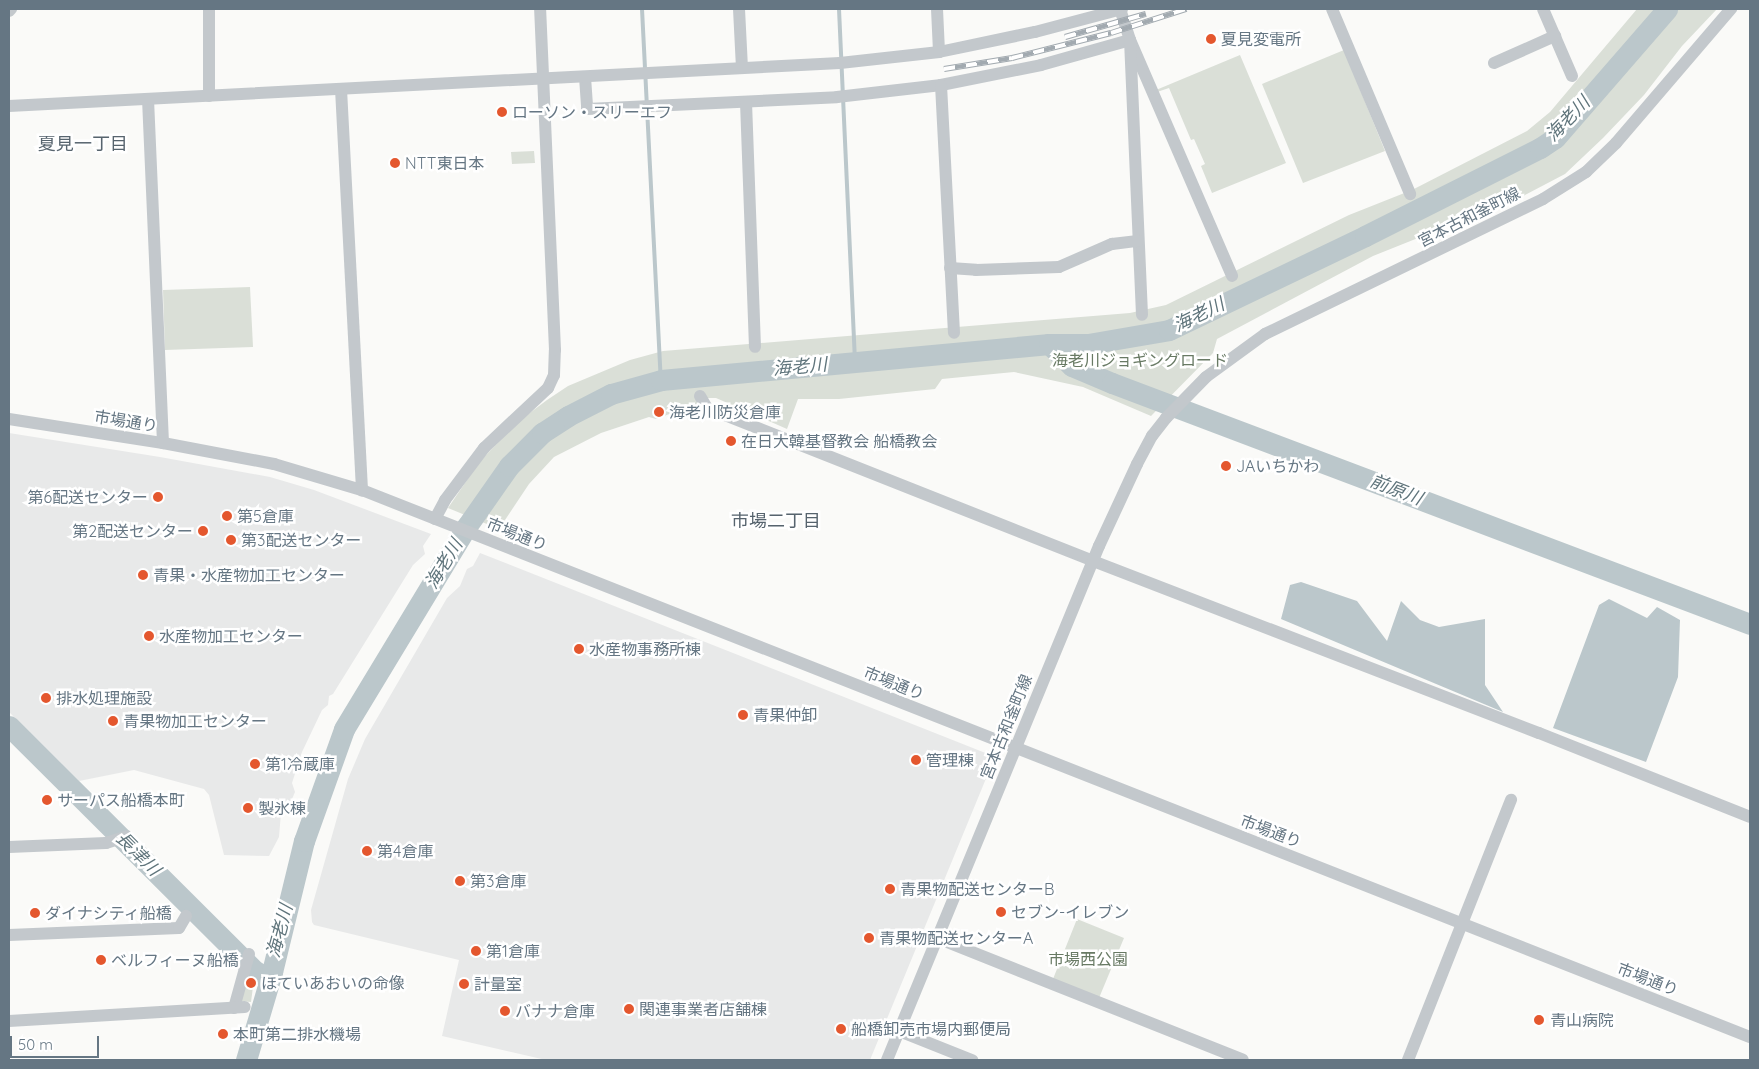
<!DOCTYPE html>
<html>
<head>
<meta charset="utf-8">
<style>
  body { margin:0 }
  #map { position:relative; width:1759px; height:1069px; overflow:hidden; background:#fafaf8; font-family:Quicksand,"Noto Sans JP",sans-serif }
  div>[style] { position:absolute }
  .built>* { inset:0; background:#e8e9e9 }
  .green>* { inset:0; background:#dadfd7 }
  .water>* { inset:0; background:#bbc7cb }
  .stream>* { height:4px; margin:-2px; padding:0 2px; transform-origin:2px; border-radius:2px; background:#bbc7cb }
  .river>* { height:21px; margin:-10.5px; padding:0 10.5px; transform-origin:10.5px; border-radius:10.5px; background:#bbc7cb }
  .minor>* { height:12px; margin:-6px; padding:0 6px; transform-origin:6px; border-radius:6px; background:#c3c8cc }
  .rail>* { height:5.5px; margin-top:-2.75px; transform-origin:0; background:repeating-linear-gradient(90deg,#fff 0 11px,#a2aab0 0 22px); box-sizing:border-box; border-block:1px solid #a2aab0 }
  .dots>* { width:14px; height:14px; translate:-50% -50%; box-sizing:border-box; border:2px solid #fff; border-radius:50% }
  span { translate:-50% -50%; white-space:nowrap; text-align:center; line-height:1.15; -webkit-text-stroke:5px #fff; paint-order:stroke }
  .poi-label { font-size:16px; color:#657683 }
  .left { translate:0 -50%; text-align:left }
  .right { translate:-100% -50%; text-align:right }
  .street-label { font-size:16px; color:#657683 }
  .park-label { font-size:16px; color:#687a64 }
  .water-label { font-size:18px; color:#60757c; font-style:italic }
  .neighbourhood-label { font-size:18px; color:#57646e }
  .frame { position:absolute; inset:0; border:10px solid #657683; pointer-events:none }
  .scale { position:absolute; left:10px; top:1036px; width:89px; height:22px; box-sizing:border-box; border:2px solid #657683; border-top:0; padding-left:6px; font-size:15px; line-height:18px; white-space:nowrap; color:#657683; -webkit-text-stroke:4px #fff; paint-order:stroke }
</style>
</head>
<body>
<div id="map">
  <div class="built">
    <div style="clip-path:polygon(9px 433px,160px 457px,270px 477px,314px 490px,431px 534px,423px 546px,425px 554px,413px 565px,333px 694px,329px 696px,328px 705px,322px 710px,302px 752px,292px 783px,295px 792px,292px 799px,281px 813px,279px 837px,269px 856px,224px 855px,209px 795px,204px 789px,134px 770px,79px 781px,9px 712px)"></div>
    <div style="clip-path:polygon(480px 553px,988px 754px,992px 764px,870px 1060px,546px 1060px,442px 1036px,459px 960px,314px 925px,312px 922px,311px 910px,348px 779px,365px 739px,447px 598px,460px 586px,467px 569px,473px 566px)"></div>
  </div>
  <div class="green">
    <div style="clip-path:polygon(1637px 9px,1717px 9px,1682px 46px,1644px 95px,1603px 138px,1565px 174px,1523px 196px,1373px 256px,1217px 339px,1213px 353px,1151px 416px,1083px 387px,1014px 372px,942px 379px,935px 389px,839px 399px,798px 399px,787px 429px,716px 398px,699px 398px,704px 408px,672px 413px,656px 419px,649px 417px,601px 433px,554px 457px,529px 484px,499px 529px,448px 508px,480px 461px,519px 421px,547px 400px,568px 386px,630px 360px,663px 351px,1130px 313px,1166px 305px,1349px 215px,1412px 190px,1527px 131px,1550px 112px)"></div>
    <div style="clip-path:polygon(1344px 50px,1385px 151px,1303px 183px,1262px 84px)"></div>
    <div style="clip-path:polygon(1240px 55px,1286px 163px,1212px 193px,1201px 166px,1205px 164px,1194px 139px,1191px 140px,1169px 88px,1157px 92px,1156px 90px)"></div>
    <div style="clip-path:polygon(534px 151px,535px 163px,512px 164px,511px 152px)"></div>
    <div style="clip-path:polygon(250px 287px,253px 347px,165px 350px,163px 290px)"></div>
    <div style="clip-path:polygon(1077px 919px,1124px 938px,1099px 998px,1053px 979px)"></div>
    <div style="clip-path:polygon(250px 976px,254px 979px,251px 1002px,239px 1001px,244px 981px)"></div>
  </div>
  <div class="water">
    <div style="clip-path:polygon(1301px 582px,1357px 601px,1387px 641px,1401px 601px,1420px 620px,1439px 627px,1485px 619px,1485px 685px,1503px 712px,1281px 619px,1290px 585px)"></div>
    <div style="clip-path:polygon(1609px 599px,1647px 618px,1657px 607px,1680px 620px,1678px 677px,1646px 762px,1553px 728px,1599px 605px)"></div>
  </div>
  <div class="stream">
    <div style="left:642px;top:9px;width:371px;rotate:87.1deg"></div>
    <div style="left:839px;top:9px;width:352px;rotate:87.4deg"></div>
  </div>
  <div class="river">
    <div style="left:1049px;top:344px;width:32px;rotate:44deg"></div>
    <div style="left:1072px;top:366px;width:43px;rotate:23deg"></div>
    <div style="left:1112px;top:383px;width:682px;rotate:20.69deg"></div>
    <div style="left:9px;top:726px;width:347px;rotate:44.9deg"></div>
    <div style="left:255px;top:971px;width:17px;rotate:28deg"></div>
    <div style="left:246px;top:1060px;width:92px;rotate:-73.5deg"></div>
    <div style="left:272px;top:972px;width:135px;rotate:-76.3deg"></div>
    <div style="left:304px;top:841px;width:119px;rotate:-70.3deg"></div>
    <div style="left:344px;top:729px;width:237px;rotate:-58.8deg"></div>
    <div style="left:467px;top:526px;width:73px;rotate:-55deg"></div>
    <div style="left:509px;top:466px;width:47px;rotate:-45deg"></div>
    <div style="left:542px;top:433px;width:31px;rotate:-33deg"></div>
    <div style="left:568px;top:416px;width:48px;rotate:-27.1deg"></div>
    <div style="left:611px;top:394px;width:52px;rotate:-15.6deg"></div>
    <div style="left:661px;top:380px;width:390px;rotate:-5.3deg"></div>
    <div style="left:1049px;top:344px;width:39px"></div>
    <div style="left:1088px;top:344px;width:82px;rotate:-9.8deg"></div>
    <div style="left:1169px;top:330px;width:217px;rotate:-25.6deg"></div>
    <div style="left:1365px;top:236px;width:196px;rotate:-26.7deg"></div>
    <div style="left:1540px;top:148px;width:18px;rotate:-34deg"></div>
    <div style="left:1555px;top:138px;width:171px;rotate:-49deg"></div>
  </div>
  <div class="minor">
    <div style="left:209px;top:9px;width:87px;rotate:90deg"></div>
    <div style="left:739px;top:9px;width:59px;rotate:87.1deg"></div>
    <div style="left:937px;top:9px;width:43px;rotate:87.3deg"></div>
    <div style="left:1120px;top:9px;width:33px;rotate:72deg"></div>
    <div style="left:1130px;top:40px;width:257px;rotate:66.6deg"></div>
    <div style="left:1332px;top:9px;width:201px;rotate:67.1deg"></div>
    <div style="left:1543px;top:9px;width:73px;rotate:66.6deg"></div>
    <div style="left:9px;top:11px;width:3px;rotate:-45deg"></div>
    <div style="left:1494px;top:63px;width:67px;rotate:-23.9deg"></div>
    <div style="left:585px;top:77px;width:32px;rotate:86deg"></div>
    <div style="left:587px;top:109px;width:250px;rotate:-2.7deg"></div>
    <div style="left:837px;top:97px;width:105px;rotate:-6.6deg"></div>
    <div style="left:941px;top:85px;width:102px;rotate:-11.3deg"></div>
    <div style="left:1041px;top:65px;width:92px;rotate:-15.7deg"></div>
    <div style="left:1130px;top:40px;width:275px;rotate:87.5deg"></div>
    <div style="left:941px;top:85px;width:248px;rotate:87deg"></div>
    <div style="left:341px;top:89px;width:402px;rotate:87deg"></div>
    <div style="left:148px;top:99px;width:344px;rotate:87.5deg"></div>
    <div style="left:746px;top:102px;width:245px;rotate:87.9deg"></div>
    <div style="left:9px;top:106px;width:832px;rotate:-2.96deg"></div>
    <div style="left:840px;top:63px;width:100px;rotate:-6.3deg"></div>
    <div style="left:939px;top:52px;width:98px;rotate:-11.8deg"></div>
    <div style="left:1035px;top:32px;width:90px;rotate:-14.8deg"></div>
    <div style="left:950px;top:268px;width:26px;rotate:4deg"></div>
    <div style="left:976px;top:270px;width:83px;rotate:-2.1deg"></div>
    <div style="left:1059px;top:267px;width:58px;rotate:-23.5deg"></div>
    <div style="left:1112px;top:244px;width:26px;rotate:-7deg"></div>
    <div style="left:700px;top:396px;width:14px;rotate:60deg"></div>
    <div style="left:707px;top:408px;width:415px;rotate:21.6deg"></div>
    <div style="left:1093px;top:561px;width:478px;rotate:21.1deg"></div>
    <div style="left:1539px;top:733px;width:227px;rotate:21.7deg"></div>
    <div style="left:9px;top:419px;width:156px;rotate:8.9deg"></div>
    <div style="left:163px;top:443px;width:113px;rotate:10.7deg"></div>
    <div style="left:274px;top:464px;width:92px;rotate:16.5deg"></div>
    <div style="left:362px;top:490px;width:1492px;rotate:21.51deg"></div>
    <div style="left:435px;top:519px;width:21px;rotate:-62deg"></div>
    <div style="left:445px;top:500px;width:65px;rotate:-53.1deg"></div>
    <div style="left:484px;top:448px;width:88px;rotate:-43.2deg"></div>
    <div style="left:548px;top:388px;width:14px;rotate:-65deg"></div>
    <div style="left:554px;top:375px;width:25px;rotate:-88deg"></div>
    <div style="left:555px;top:350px;width:341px;rotate:-92.5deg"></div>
    <div style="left:9px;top:847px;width:97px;rotate:-2.4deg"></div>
    <div style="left:106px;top:843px;width:22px;rotate:-18deg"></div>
    <div style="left:9px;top:935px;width:170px;rotate:-2.4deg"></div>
    <div style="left:179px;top:928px;width:14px;rotate:-60deg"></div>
    <div style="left:937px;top:938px;width:329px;rotate:21.7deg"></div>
    <div style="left:234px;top:1008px;width:56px;rotate:-74.5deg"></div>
    <div style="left:9px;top:1021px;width:236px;rotate:-3.4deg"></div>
    <div style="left:899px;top:1031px;width:79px;rotate:21.7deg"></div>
    <div style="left:887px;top:1060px;width:556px;rotate:-67.59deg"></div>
    <div style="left:1099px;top:546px;width:90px;rotate:-65.1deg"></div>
    <div style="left:1137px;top:464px;width:32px;rotate:-62deg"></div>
    <div style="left:1152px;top:436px;width:23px;rotate:-52deg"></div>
    <div style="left:1166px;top:418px;width:57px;rotate:-45.7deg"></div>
    <div style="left:1206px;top:377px;width:73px;rotate:-36.1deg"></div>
    <div style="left:1265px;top:334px;width:309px;rotate:-25.9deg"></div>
    <div style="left:1543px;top:199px;width:51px;rotate:-32.1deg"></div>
    <div style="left:1586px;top:172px;width:42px;rotate:-44deg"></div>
    <div style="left:1616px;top:143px;width:177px;rotate:-49.4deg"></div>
    <div style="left:1408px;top:1060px;width:280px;rotate:-68.4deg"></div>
  </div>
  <div class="rail">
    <div style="left:1065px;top:37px;width:84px;rotate:-15.9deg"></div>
    <div style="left:944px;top:69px;width:69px;rotate:-9.2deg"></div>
    <div style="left:1012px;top:58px;width:102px;rotate:-14.2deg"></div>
    <div style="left:1111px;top:33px;width:79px;rotate:-17.7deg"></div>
  </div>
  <div class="dots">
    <div style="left:1211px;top:39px;background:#e4572e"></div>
    <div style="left:502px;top:112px;background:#e4572e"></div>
    <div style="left:395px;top:163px;background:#e4572e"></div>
    <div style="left:659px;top:412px;background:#e4572e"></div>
    <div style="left:731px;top:441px;background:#e4572e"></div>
    <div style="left:1226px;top:466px;background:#e4572e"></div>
    <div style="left:158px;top:497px;background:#e4572e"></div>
    <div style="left:227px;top:516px;background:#e4572e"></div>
    <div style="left:203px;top:531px;background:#e4572e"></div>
    <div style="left:231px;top:540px;background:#e4572e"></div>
    <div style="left:143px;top:575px;background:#e4572e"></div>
    <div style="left:149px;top:636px;background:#e4572e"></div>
    <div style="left:579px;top:649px;background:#e4572e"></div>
    <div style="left:46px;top:698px;background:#e4572e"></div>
    <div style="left:743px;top:715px;background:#e4572e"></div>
    <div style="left:113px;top:721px;background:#e4572e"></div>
    <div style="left:916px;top:760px;background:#e4572e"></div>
    <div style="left:255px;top:764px;background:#e4572e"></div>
    <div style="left:47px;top:800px;background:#e4572e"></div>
    <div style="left:248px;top:808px;background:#e4572e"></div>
    <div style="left:367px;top:851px;background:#e4572e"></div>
    <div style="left:460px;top:881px;background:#e4572e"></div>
    <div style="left:890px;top:889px;background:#e4572e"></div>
    <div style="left:1001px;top:912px;background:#e4572e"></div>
    <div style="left:35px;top:913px;background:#e4572e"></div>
    <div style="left:869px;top:938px;background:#e4572e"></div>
    <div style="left:476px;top:951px;background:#e4572e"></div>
    <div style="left:101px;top:960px;background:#e4572e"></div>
    <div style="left:251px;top:983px;background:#e4572e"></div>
    <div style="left:464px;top:984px;background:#e4572e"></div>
    <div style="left:629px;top:1009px;background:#e4572e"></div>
    <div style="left:505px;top:1011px;background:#e4572e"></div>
    <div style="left:1539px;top:1020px;background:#e4572e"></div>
    <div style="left:841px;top:1029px;background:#e4572e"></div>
    <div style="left:223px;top:1034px;background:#e4572e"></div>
  </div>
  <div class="poi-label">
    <span class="left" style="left:1221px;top:39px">夏見変電所</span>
    <span class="left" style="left:512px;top:112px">ローソン・スリーエフ</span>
    <span class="left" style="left:405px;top:163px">NTT東日本</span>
    <span class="left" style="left:669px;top:412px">海老川防災倉庫</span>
    <span class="left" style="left:741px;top:441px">在日大韓基督教会 船橋教会</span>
    <span class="left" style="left:1236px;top:466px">JAいちかわ</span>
    <span class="right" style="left:148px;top:497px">第6配送センター</span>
    <span class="left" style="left:237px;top:516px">第5倉庫</span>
    <span class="right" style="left:193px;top:531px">第2配送センター</span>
    <span class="left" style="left:241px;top:540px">第3配送センター</span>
    <span class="left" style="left:153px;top:575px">青果・水産物加工センター</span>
    <span class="left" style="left:159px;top:636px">水産物加工センター</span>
    <span class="left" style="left:589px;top:649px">水産物事務所棟</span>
    <span class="left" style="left:56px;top:698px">排水処理施設</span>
    <span class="left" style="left:753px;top:715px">青果仲卸</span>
    <span class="left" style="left:123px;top:721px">青果物加工センター</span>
    <span class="left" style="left:926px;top:760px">管理棟</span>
    <span class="left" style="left:265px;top:764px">第1冷蔵庫</span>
    <span class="left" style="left:57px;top:800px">サーパス船橋本町</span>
    <span class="left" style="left:258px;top:808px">製氷棟</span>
    <span class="left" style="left:377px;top:851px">第4倉庫</span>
    <span class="left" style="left:470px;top:881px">第3倉庫</span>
    <span class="left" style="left:900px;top:889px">青果物配送センターB</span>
    <span class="left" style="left:1011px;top:912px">セブン-イレブン</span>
    <span class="left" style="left:45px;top:913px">ダイナシティ船橋</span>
    <span class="left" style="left:879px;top:938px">青果物配送センターA</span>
    <span class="left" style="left:486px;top:951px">第1倉庫</span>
    <span class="left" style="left:111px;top:960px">ベルフィーヌ船橋</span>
    <span class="left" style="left:261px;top:983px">ほていあおいの命像</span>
    <span class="left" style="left:474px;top:984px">計量室</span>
    <span class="left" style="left:639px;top:1009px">関連事業者店舗棟</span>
    <span class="left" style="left:515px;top:1011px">バナナ倉庫</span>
    <span class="left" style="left:1550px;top:1020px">青山病院</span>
    <span class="left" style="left:851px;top:1029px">船橋卸売市場内郵便局</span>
    <span class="left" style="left:233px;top:1034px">本町第二排水機場</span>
  </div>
  <div class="street-label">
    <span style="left:1469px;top:217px;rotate:-27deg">宮本古和釜町線</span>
    <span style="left:126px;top:421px;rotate:9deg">市場通り</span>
    <span style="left:517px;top:534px;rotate:22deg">市場通り</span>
    <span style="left:894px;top:683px;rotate:22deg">市場通り</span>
    <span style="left:1006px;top:727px;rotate:-68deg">宮本古和釜町線</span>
    <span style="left:1271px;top:831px;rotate:21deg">市場通り</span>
    <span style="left:1648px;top:979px;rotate:21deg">市場通り</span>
  </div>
  <div class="park-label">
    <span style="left:1140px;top:360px">海老川ジョギングロード</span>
    <span style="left:1088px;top:959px">市場西公園</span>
  </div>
  <div class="water-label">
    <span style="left:1568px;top:119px;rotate:-46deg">海老川</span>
    <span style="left:1199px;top:315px;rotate:-26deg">海老川</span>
    <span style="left:800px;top:367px;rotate:-5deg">海老川</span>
    <span style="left:1396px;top:490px;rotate:21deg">前原川</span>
    <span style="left:444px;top:564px;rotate:-59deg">海老川</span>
    <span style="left:138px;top:854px;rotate:45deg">長津川</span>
    <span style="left:280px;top:931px;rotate:-75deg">海老川</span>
  </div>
  <div class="neighbourhood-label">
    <span style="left:83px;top:144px">夏見一丁目</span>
    <span style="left:776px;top:521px">市場二丁目</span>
  </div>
  <div class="frame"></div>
  <div class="scale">50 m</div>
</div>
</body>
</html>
